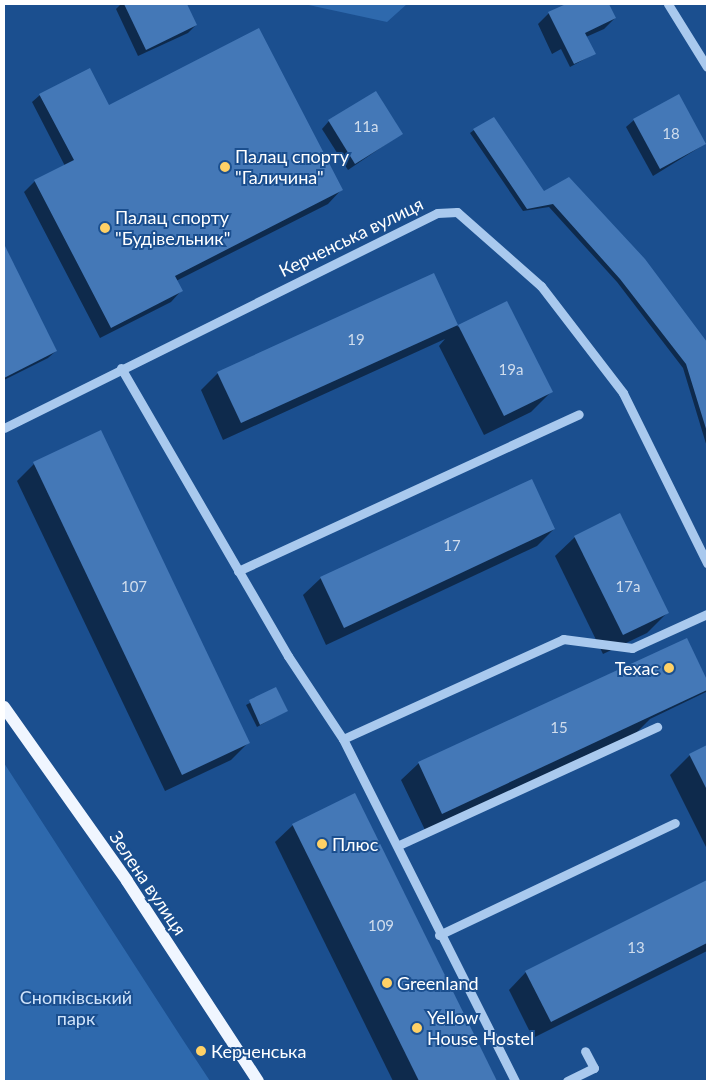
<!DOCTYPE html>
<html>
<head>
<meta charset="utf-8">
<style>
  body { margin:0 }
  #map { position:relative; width:711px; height:1085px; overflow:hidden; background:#1b4f8f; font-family:Lato,sans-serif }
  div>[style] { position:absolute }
  .green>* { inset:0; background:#2e69ad }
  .shadow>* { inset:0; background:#0007 }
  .building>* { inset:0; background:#4478b7 }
  .minor>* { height:9px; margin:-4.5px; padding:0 4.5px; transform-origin:4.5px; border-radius:4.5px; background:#a9c9ee }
  .major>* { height:12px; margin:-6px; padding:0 6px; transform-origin:6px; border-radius:6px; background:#f0f6ff }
  .dots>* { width:14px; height:14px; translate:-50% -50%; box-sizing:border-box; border:2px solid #1b4f8f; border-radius:50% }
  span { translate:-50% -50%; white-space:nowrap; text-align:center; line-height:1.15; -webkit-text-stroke:4px #1b4f8f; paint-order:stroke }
  .number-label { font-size:15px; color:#d0dded }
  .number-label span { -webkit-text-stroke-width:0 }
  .poi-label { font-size:18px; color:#fff }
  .left { translate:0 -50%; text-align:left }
  .right { translate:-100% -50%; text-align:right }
  .street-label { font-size:18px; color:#fff }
  .park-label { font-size:18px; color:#cfe3fa }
  .frame { position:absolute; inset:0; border:5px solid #fff; pointer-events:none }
</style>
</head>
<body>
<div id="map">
  <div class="green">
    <div style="clip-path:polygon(304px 4px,407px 4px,387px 22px)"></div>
    <div style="clip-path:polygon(4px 763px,181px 1037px,210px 1081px,4px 1081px)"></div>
  </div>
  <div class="shadow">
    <div style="clip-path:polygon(121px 4px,186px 4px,196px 25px,188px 33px,138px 56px,116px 9px)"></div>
    <div style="clip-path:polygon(568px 4px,608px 4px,615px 18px,604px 29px,586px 37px,594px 54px,570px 67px,561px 49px,552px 54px,538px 24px,549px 13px)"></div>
    <div style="clip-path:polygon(40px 95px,109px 106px,341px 190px,328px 204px,176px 281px,181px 291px,171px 302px,100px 338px,24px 192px,35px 181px,65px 166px,32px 102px)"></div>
    <div style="clip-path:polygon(634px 120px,705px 144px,653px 176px,626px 127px)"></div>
    <div style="clip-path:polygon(329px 121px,401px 134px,348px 170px,322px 129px)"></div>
    <div style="clip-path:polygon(474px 130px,706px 343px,707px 447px,683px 368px,617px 282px,549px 207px,523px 211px,470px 133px)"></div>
    <div style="clip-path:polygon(4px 247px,56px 351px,48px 358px,4px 380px)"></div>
    <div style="clip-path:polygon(434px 275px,458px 327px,506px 303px,551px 392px,531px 412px,484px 435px,439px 346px,445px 339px,223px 440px,201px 390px,218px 373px)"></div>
    <div style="clip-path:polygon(34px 464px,249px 742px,231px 760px,165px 791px,17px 481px)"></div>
    <div style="clip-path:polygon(554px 529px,537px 546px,326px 645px,303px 595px,321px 578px)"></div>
    <div style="clip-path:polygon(575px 537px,667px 613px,647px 633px,603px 654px,555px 556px)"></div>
    <div style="clip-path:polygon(687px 640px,707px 682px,706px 692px,650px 719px,636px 733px,425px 830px,401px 780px,419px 763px)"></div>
    <div style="clip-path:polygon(276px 689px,286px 711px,257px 727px,246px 705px)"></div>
    <div style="clip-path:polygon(707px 746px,707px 849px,670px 775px,690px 755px)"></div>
    <div style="clip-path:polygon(355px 795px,496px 1081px,393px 1081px,275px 842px,293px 825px)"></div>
    <div style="clip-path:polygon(707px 881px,707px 951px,533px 1038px,509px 990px,526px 972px)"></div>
  </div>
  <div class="building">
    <div style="clip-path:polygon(124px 4px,187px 4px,197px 25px,146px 50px)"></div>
    <div style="clip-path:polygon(566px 4px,609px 4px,616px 18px,585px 33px,596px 54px,574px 64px,548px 12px)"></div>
    <div style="clip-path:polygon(259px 28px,343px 190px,175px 276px,183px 291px,111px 328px,34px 180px,74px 160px,39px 94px,90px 68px,109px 105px)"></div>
    <div style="clip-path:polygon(376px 91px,403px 134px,355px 164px,328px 120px)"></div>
    <div style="clip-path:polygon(679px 94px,706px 144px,660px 169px,633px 119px)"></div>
    <div style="clip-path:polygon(494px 117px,544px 191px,569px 177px,645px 259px,707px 342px,707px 432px,686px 364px,620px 279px,553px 204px,527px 209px,473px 129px)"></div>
    <div style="clip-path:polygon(4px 244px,57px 351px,4px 378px)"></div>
    <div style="clip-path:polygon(434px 273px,458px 325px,241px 423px,217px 372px)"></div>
    <div style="clip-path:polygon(507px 301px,553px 392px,504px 416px,458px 325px)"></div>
    <div style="clip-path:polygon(101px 430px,250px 743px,182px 775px,33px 462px)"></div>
    <div style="clip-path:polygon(532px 479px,555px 529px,344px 628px,320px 577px)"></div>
    <div style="clip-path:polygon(620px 513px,669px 613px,623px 635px,574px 536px)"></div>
    <div style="clip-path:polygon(687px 638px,707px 680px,707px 690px,442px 814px,418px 762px)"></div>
    <div style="clip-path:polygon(276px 687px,288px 711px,260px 725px,249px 700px)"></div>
    <div style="clip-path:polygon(707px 745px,707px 790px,689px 754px)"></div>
    <div style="clip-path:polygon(355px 793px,468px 1022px,497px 1081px,419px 1081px,292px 824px)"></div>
    <div style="clip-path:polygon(707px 880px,707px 943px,551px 1022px,525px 971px)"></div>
  </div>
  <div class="minor">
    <div style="left:668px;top:4px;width:74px;rotate:58.2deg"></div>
    <div style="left:121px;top:368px;width:333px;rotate:59.9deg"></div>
    <div style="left:288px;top:656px;width:100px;rotate:56.5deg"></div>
    <div style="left:343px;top:739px;width:383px;rotate:63.3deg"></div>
    <div style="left:4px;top:428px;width:483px;rotate:-26.4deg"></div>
    <div style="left:437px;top:213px;width:20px;rotate:-3deg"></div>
    <div style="left:457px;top:212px;width:112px;rotate:41.4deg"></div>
    <div style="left:541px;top:286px;width:135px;rotate:52.5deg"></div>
    <div style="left:623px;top:393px;width:190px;rotate:63.7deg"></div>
    <div style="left:238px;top:571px;width:375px;rotate:-24.7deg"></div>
    <div style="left:343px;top:739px;width:242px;rotate:-24.4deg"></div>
    <div style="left:563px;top:639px;width:70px;rotate:7.4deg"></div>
    <div style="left:632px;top:648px;width:82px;rotate:-24.4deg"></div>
    <div style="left:399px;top:845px;width:284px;rotate:-24.6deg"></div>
    <div style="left:439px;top:935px;width:261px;rotate:-25.4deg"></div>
    <div style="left:567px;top:1081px;width:30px;rotate:-26deg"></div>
    <div style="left:594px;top:1068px;width:19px;rotate:-118deg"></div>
  </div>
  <div class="major">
    <div style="left:4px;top:707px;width:213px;rotate:54.7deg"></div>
    <div style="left:127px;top:881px;width:239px;rotate:56.8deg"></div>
  </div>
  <div class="dots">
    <div style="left:225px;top:167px;background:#ffd166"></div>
    <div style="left:105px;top:228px;background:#ffd166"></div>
    <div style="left:669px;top:668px;background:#ffd166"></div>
    <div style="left:322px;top:844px;background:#ffd166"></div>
    <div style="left:387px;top:983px;background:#ffd166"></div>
    <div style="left:417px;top:1028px;background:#ffd166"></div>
    <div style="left:201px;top:1051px;background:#ffd166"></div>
  </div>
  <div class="number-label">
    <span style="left:366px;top:127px">11а</span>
    <span style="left:671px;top:134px">18</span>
    <span style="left:356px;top:340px">19</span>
    <span style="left:511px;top:370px">19а</span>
    <span style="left:452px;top:546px">17</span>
    <span style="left:134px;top:587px">107</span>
    <span style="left:628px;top:587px">17а</span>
    <span style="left:559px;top:728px">15</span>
    <span style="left:381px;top:926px">109</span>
    <span style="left:636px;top:948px">13</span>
  </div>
  <div class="poi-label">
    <span class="left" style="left:235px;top:167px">Палац спорту<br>"Галичина"</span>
    <span class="left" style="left:115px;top:228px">Палац спорту<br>"Будівельник"</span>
    <span class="right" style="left:659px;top:668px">Техас</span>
    <span class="left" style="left:332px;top:844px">Плюс</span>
    <span class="left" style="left:397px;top:983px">Greenland</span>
    <span class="left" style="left:427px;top:1028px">Yellow<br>House Hostel</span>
    <span class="left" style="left:211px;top:1051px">Керченська</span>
  </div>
  <div class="street-label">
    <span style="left:351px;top:237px;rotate:-26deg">Керченська вулиця</span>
    <span style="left:148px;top:883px;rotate:56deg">Зелена вулиця</span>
  </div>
  <div class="park-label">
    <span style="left:76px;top:1008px">Снопківський<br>парк</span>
  </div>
  <div class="frame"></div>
</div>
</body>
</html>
